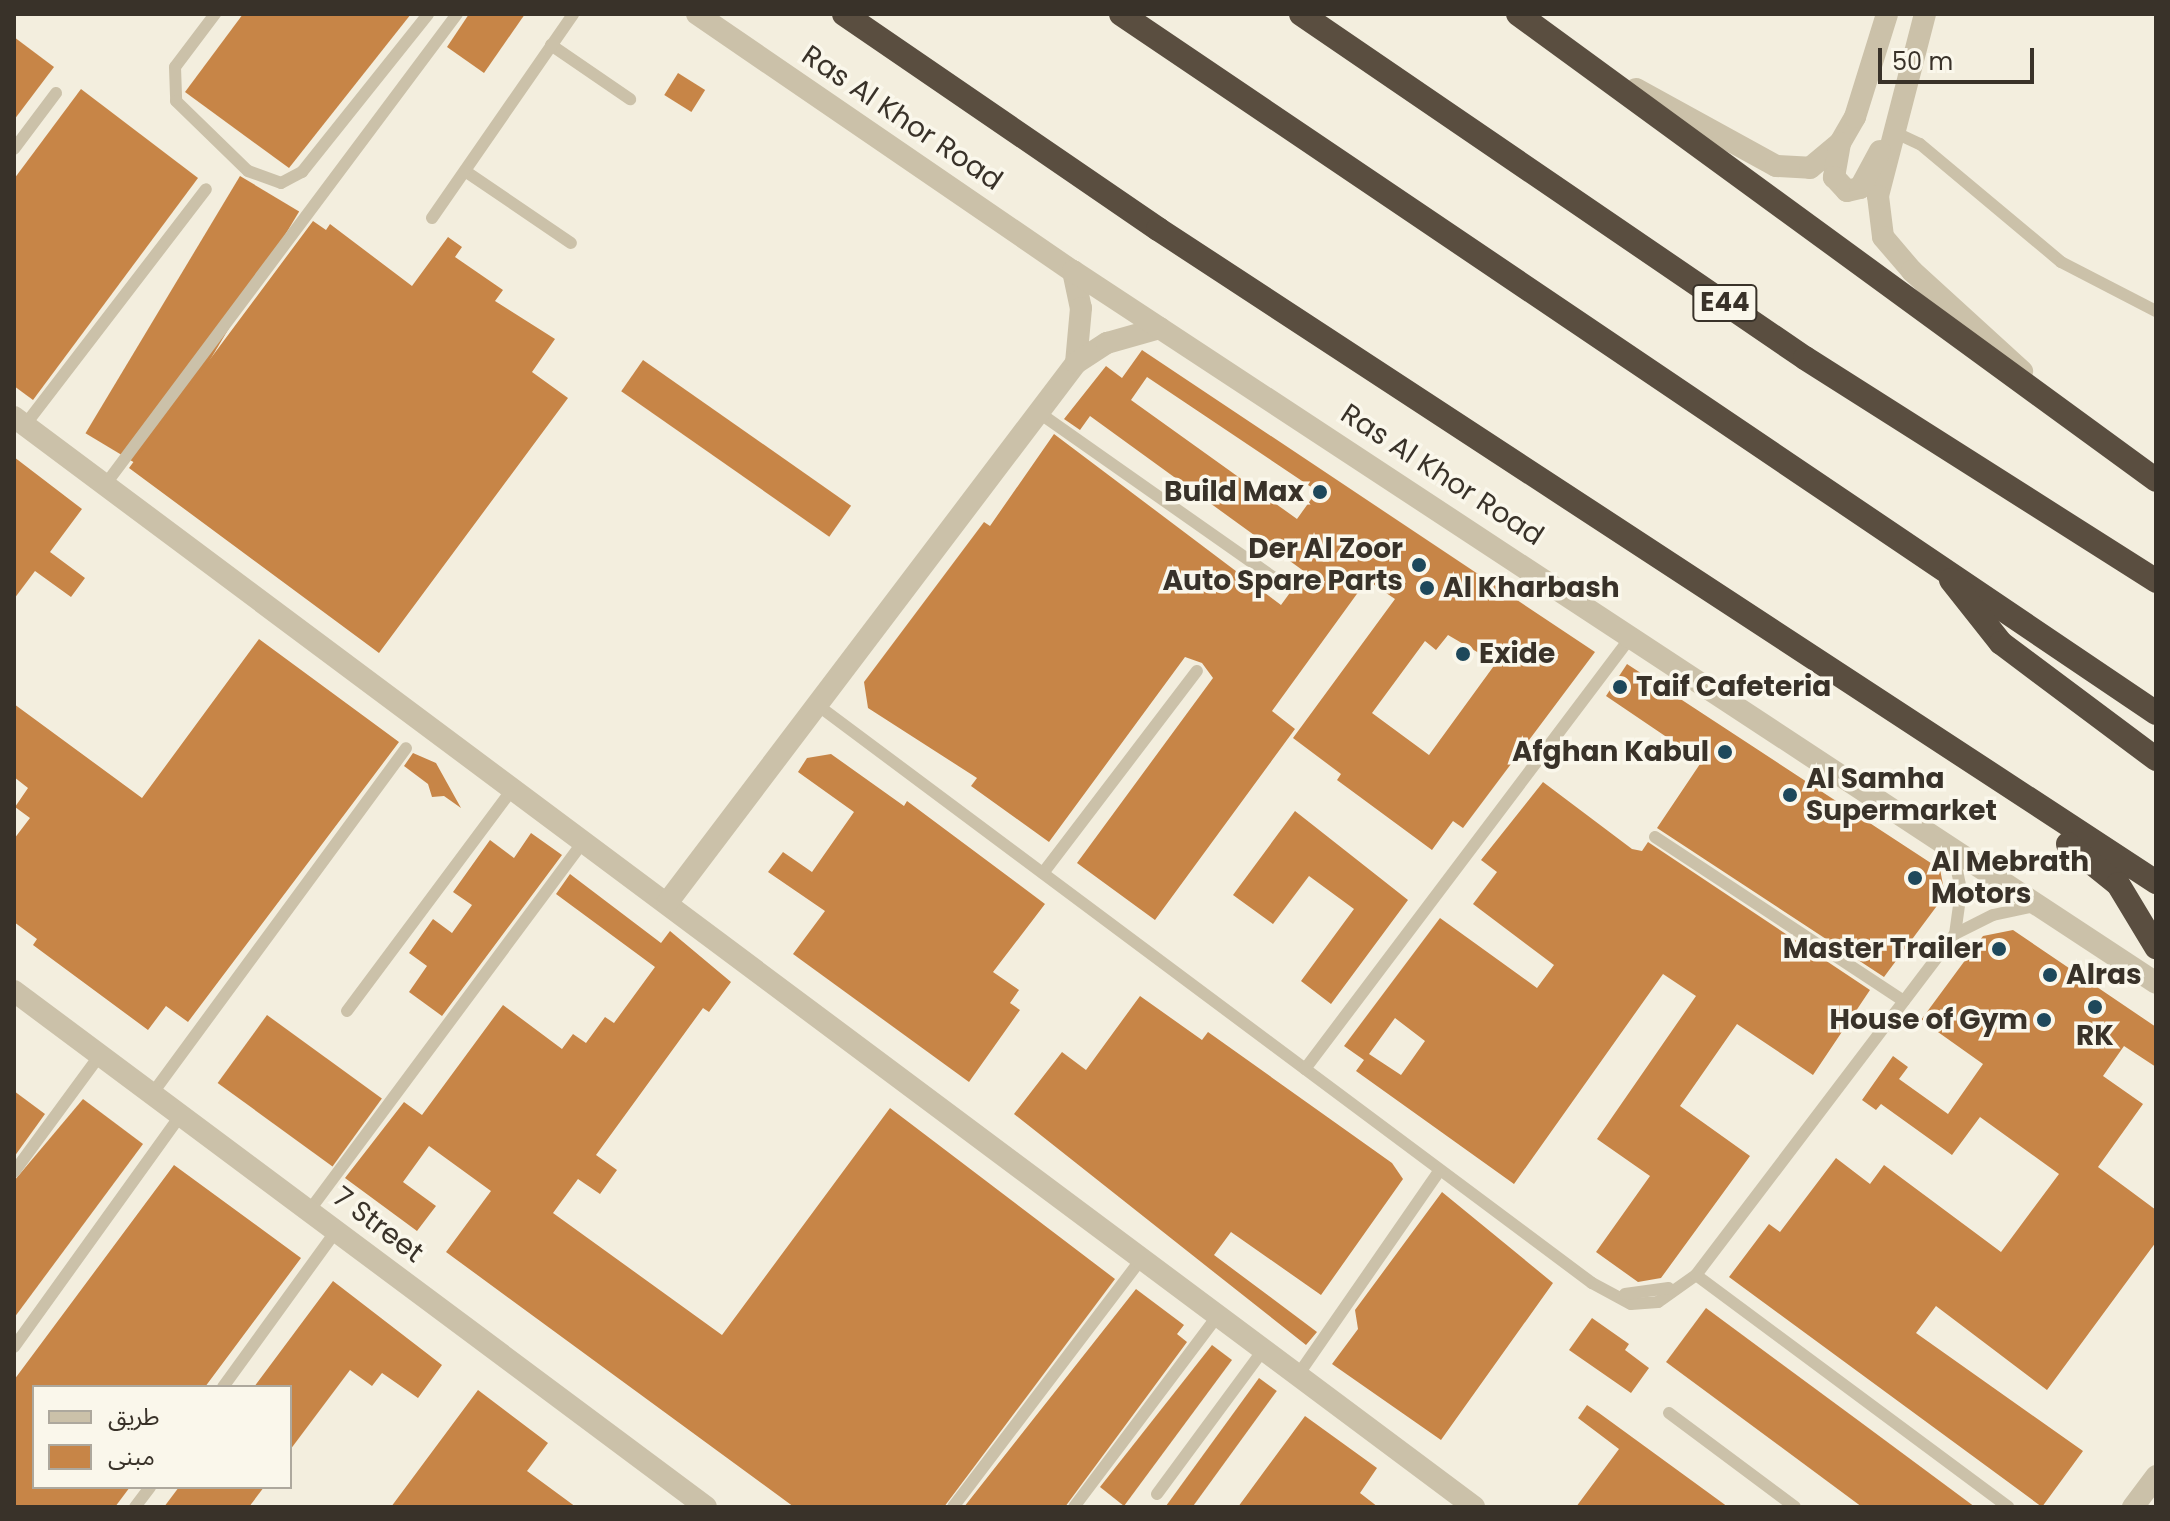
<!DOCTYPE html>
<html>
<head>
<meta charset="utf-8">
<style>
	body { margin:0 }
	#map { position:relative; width:2170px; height:1521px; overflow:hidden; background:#f3eede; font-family:Poppins,"Noto Sans Arabic",sans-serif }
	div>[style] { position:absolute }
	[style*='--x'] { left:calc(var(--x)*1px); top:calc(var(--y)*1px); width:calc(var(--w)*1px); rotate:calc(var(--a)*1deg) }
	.building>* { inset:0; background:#c78547; transform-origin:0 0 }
	.service>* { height:12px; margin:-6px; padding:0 6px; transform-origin:6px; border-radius:6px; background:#cbc1a9 }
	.minor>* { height:22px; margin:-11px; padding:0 11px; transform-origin:11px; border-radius:11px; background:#cbc1a9 }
	.tertiary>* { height:22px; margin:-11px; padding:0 11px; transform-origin:11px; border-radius:11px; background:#cbc1a9 }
	.motorway>* { height:24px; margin:-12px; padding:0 12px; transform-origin:12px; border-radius:12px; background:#5a4e40 }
	.dots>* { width:22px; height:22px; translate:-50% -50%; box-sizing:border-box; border:4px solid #faf7eb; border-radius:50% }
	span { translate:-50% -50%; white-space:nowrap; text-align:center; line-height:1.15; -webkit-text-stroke:7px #faf7eb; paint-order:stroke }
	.shield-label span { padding:2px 6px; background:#faf7eb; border:2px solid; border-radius:6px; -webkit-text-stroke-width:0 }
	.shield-label { font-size:26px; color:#393229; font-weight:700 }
	.street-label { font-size:28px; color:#393229 }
	.poi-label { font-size:28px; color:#393229; font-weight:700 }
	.right { translate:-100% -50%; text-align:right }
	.left { translate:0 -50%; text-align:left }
	.frame { position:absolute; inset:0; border:16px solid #393229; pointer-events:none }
	.legend { position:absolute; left:32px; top:1385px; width:260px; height:104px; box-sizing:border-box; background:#faf7eb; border:2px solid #ada89d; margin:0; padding:10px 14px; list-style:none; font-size:24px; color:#393229 }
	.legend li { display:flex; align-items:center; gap:16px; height:40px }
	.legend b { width:40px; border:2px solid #ada89d }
	.scale { position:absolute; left:1878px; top:48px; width:156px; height:36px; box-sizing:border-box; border:4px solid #393229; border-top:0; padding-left:10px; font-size:24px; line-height:28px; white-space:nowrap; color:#393229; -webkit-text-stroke:6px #faf7eb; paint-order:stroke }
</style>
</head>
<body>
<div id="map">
	<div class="building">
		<div style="clip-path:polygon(243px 14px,411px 14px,289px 168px,185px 92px)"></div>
		<div style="clip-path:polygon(469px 14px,525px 14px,484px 73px,447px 47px)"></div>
		<div style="clip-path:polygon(14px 37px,54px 67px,14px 120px)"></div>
		<div style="left:678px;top:73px;width:32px;height:26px;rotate:32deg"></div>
		<div style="clip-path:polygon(81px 89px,198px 178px,33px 400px,14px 386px,14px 179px)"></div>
		<div style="left:240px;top:176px;width:69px;height:300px;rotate:31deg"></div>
		<div style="clip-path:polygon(313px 221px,326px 230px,330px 224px,412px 286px,448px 237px,462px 247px,455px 257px,503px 290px,495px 301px,555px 339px,532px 372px,568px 398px,379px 653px,129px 468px)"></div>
		<div style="clip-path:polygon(evenodd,1142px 350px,1595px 652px,1463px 828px,1453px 821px,1432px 850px,1337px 780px,1341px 774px,1293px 738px,1395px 599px,1367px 580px,1272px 711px,1295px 729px,1155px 920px,1077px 863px,1213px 678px,1202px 663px,1185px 657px,1049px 842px,971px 786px,977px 778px,868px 708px,864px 682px,984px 522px,990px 526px,1054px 434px,1281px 605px,1305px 572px,1090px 416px,1080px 430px,1064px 419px,1106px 366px,1122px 378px,1142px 350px,1147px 377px,1317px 491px,1297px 519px,1131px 400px,1147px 377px,1142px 350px,1448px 635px,1496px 663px,1429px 755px,1372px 713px,1425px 641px,1436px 650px,1448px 635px)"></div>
		<div style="left:643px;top:360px;width:254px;height:38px;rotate:35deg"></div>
		<div style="clip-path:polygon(14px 457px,82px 509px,50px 552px,85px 578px,71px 597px,35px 571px,14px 599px)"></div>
		<div style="clip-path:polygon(259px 639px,399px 742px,188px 1022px,166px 1006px,148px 1030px,33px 945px,37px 939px,14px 922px,14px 839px,30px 818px,15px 807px,28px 788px,14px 777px,14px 704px,142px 798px)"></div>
		<div style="clip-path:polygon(1627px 664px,1940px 869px,1945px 895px,1884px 977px,1657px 828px,1702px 761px,1606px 696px)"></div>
		<div style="clip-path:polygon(413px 753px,436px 763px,461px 808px,444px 796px,432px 797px,428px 784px,404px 766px)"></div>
		<div style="clip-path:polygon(831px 754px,904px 806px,907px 801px,1045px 904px,993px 972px,1019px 990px,1010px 1003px,1020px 1010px,969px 1082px,793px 954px,825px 911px,768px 872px,783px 852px,812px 872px,854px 812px,798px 772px,807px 758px)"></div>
		<div style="clip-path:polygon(evenodd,1543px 782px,1632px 849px,1642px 851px,1648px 842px,1870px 990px,1813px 1075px,1737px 1024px,1680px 1106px,1750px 1156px,1661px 1278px,1638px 1282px,1596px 1252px,1650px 1176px,1597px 1139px,1696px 996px,1663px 974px,1514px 1184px,1356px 1071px,1364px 1060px,1344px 1046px,1440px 918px,1537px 988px,1554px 965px,1473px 904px,1497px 872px,1481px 860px,1543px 782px,1395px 1018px,1425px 1041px,1401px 1075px,1369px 1054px,1395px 1018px)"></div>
		<div style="clip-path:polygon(1295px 811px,1408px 900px,1331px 1004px,1301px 981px,1354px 909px,1309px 876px,1273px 924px,1233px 895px)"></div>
		<div style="clip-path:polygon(531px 833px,562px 855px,442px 1016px,409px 992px,427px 966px,409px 953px,433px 919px,452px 933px,472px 905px,453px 892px,490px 840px,514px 858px)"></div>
		<div style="clip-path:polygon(570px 874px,661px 943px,670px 931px,731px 982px,709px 1012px,703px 1008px,596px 1155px,617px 1170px,600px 1194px,578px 1179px,553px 1213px,722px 1335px,890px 1108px,1115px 1279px,944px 1507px,794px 1507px,446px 1252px,491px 1191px,429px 1146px,403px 1182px,436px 1206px,417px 1231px,345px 1178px,404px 1102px,422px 1115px,503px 1005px,562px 1049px,573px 1034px,586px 1043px,605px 1017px,614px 1023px,655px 967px,556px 894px)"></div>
		<div style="clip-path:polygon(2013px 930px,2156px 1027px,2156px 1067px,2124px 1046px,2103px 1076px,2143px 1104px,2098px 1167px,2156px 1210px,2156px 1242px,2047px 1390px,1936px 1306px,1916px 1333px,2083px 1451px,2042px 1507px,1729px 1277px,1769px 1224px,1780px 1232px,1836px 1158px,1870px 1184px,1884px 1165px,2001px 1252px,2059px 1174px,1980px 1117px,1952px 1155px,1881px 1104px,1876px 1110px,1862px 1100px,1893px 1056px,1908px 1067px,1899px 1079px,1948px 1114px,1983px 1064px,1921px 1020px,1983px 936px)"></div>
		<div style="clip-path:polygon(1140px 996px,1202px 1040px,1208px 1032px,1392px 1163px,1403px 1179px,1321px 1295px,1231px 1232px,1214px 1255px,1317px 1332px,1306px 1345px,1014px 1114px,1062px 1052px,1086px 1070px)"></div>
		<div style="left:267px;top:1015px;width:142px;height:84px;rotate:36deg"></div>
		<div style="clip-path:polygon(14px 1091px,45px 1114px,14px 1157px)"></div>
		<div style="clip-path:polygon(83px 1099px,143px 1144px,14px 1318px,14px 1181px)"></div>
		<div style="clip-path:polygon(174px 1165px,301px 1258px,205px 1387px,34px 1387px,34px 1487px,130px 1487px,115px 1507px,14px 1507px,14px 1380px)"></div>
		<div style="clip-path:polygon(1442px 1192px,1553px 1283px,1441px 1440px,1332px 1364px,1358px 1329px,1355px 1310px)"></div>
		<div style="clip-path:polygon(333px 1281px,442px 1365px,418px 1398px,382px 1373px,372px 1386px,350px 1370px,290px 1450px,290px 1387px,254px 1387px)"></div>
		<div style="clip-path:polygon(1136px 1289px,1184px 1325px,1177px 1334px,1187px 1342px,1065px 1507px,964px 1507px)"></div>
		<div style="clip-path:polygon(1706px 1308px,1859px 1421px,1975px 1507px,1862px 1507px,1666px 1362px)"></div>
		<div style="clip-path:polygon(1592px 1318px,1629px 1344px,1625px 1350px,1649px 1368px,1631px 1393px,1569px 1350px)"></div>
		<div style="clip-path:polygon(1212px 1345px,1232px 1360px,1124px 1506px,1100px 1487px)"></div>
		<div style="left:1259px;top:1378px;width:22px;height:161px;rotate:36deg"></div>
		<div style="clip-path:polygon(478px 1390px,548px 1443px,527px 1471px,576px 1507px,391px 1507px)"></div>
		<div style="clip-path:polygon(1587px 1405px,1599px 1413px,1728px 1507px,1576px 1507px,1619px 1449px,1578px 1418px)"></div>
		<div style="clip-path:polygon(1305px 1416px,1377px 1468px,1360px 1493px,1378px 1507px,1238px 1507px)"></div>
		<div style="clip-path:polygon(179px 1487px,264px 1487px,249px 1507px,164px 1507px)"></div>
	</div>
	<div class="service">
		<div style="--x:215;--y:14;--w:66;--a:127"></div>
		<div style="--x:175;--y:67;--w:34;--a:88"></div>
		<div style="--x:176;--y:101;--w:100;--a:44.2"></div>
		<div style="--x:248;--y:171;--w:35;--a:20"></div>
		<div style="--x:281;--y:183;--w:24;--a:-28"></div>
		<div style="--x:302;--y:172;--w:202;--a:-51.4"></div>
		<div style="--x:551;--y:45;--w:96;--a:34.4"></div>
		<div style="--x:1896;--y:133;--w:26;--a:25"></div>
		<div style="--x:1920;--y:144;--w:184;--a:39.9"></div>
		<div style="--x:2061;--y:262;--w:107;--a:27.3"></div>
		<div style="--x:14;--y:149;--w:70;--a:-53.1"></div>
		<div style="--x:465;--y:171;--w:128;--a:34.2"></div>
		<div style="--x:432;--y:218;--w:248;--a:-55.3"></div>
		<div style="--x:1038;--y:412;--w:299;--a:35.1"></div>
		<div style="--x:25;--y:425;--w:297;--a:-52.5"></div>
		<div style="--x:105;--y:485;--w:588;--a:-53.23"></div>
		<div style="--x:816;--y:704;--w:968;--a:36.73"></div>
		<div style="--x:1592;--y:1283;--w:44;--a:28.3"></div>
		<div style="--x:1631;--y:1304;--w:27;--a:-4"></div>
		<div style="--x:1658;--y:1302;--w:47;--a:-35.4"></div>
		<div style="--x:1696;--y:1275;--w:428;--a:-52.8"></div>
		<div style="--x:1955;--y:934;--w:42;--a:-26.6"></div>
		<div style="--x:1993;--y:915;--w:43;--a:-12.1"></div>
		<div style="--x:1655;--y:837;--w:298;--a:33.4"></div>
		<div style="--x:1953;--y:852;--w:40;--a:78"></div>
		<div style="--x:1961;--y:891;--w:43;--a:97.9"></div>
		<div style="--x:1043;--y:873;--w:254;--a:-52.7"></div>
		<div style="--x:347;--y:1011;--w:278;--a:-53.3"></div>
		<div style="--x:1305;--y:1069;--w:545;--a:-52.98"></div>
		<div style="--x:152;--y:1094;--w:429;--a:-53.7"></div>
		<div style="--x:14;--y:1172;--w:145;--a:-53.7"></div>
		<div style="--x:309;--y:1211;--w:461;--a:-53.4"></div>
		<div style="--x:1696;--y:1275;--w:389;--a:36.6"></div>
		<div style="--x:1625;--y:1294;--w:44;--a:-7.8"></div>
		<div style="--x:14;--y:1347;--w:286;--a:-54.3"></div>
		<div style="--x:1298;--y:1375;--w:249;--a:-55.3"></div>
		<div style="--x:223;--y:1387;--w:193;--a:-54.1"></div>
		<div style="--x:1669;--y:1413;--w:157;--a:36.7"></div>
		<div style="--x:1157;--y:1494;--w:180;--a:-53.6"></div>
		<div style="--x:135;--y:1507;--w:25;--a:-53"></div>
		<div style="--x:953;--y:1507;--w:313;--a:-52.8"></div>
		<div style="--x:1074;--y:1507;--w:240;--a:-53.1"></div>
	</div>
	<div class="minor">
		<div style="--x:1925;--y:14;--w:188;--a:104.5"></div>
		<div style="--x:1878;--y:196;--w:41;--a:83"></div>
		<div style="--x:1883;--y:237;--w:45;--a:49.5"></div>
		<div style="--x:1912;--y:271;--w:149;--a:42.3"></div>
		<div style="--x:1636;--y:89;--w:160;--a:28.8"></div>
		<div style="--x:1776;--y:166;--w:34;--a:3"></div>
		<div style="--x:1810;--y:168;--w:39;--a:-40"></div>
		<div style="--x:1840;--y:143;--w:30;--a:-60"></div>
		<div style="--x:1855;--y:117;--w:108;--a:-72.7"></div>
		<div style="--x:1840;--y:143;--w:35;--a:100"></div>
		<div style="--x:1834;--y:177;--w:19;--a:47"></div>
		<div style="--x:1847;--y:191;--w:13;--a:-13"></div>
		<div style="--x:1860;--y:188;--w:42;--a:-61.6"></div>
		<div style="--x:1073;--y:271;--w:38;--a:78"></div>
		<div style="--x:1081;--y:308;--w:55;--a:95.2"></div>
		<div style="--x:14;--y:417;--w:1822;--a:36.74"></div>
		<div style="--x:667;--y:903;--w:677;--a:-52.86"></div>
		<div style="--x:1076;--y:363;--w:37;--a:-33"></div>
		<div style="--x:1107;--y:343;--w:55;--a:-15.8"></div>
	</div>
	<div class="tertiary">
		<div style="--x:697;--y:14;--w:455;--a:34.4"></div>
		<div style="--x:1073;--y:271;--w:1296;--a:33.32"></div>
		<div style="--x:14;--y:991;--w:863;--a:36.71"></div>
		<div style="--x:2133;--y:1507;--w:39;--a:-53"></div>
	</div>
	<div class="motorway">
		<div style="--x:844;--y:14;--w:381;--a:34.4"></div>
		<div style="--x:1158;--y:229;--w:1193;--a:33.2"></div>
		<div style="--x:1121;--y:14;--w:1249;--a:34.03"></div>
		<div style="--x:1301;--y:14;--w:610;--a:34.32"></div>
		<div style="--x:1805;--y:358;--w:416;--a:32.4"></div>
		<div style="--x:1518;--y:14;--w:790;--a:36.14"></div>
		<div style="--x:1951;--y:580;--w:80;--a:51.6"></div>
		<div style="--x:2001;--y:643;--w:194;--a:36.8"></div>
		<div style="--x:2068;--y:844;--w:64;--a:38.7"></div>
		<div style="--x:2118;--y:884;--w:74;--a:58.9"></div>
	</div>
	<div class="dots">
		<div style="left:1320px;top:492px;background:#1e485b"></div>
		<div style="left:1419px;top:565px;background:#1e485b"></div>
		<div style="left:1427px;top:588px;background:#1e485b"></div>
		<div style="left:1463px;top:654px;background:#1e485b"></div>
		<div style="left:1620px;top:687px;background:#1e485b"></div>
		<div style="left:1725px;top:752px;background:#1e485b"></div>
		<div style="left:1790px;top:795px;background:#1e485b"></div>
		<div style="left:1915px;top:878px;background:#1e485b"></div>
		<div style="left:1999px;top:949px;background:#1e485b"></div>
		<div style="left:2050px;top:975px;background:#1e485b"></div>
		<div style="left:2095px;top:1007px;background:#1e485b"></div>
		<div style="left:2044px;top:1020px;background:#1e485b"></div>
	</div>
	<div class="shield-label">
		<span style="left:1725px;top:303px">E44</span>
	</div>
	<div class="street-label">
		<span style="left:902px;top:118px;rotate:34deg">Ras Al Khor Road</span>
		<span style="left:1442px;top:475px;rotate:33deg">Ras Al Khor Road</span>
		<span style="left:378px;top:1225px;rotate:37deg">7 Street</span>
	</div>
	<div class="poi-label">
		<span class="right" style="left:1304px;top:492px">Build Max</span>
		<span class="right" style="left:1403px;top:565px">Der Al Zoor<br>Auto Spare Parts</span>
		<span class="left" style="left:1443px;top:588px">Al Kharbash</span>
		<span class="left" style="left:1479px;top:654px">Exide</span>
		<span class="left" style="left:1636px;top:687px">Taif Cafeteria</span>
		<span class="right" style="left:1709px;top:752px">Afghan Kabul</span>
		<span class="left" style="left:1806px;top:795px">Al Samha<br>Supermarket</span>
		<span class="left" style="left:1931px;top:878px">Al Mebrath<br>Motors</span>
		<span class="right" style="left:1983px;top:949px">Master Trailer</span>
		<span class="left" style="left:2066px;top:975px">Alras</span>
		<span class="right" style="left:2028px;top:1020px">House of Gym</span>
		<span style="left:2095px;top:1036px">RK</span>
	</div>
	<div class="frame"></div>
	<ul class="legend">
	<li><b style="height:10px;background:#cbc1a9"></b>طريق</li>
	<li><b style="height:22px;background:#c78547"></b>مبنى</li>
	</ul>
	<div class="scale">50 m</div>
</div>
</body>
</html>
